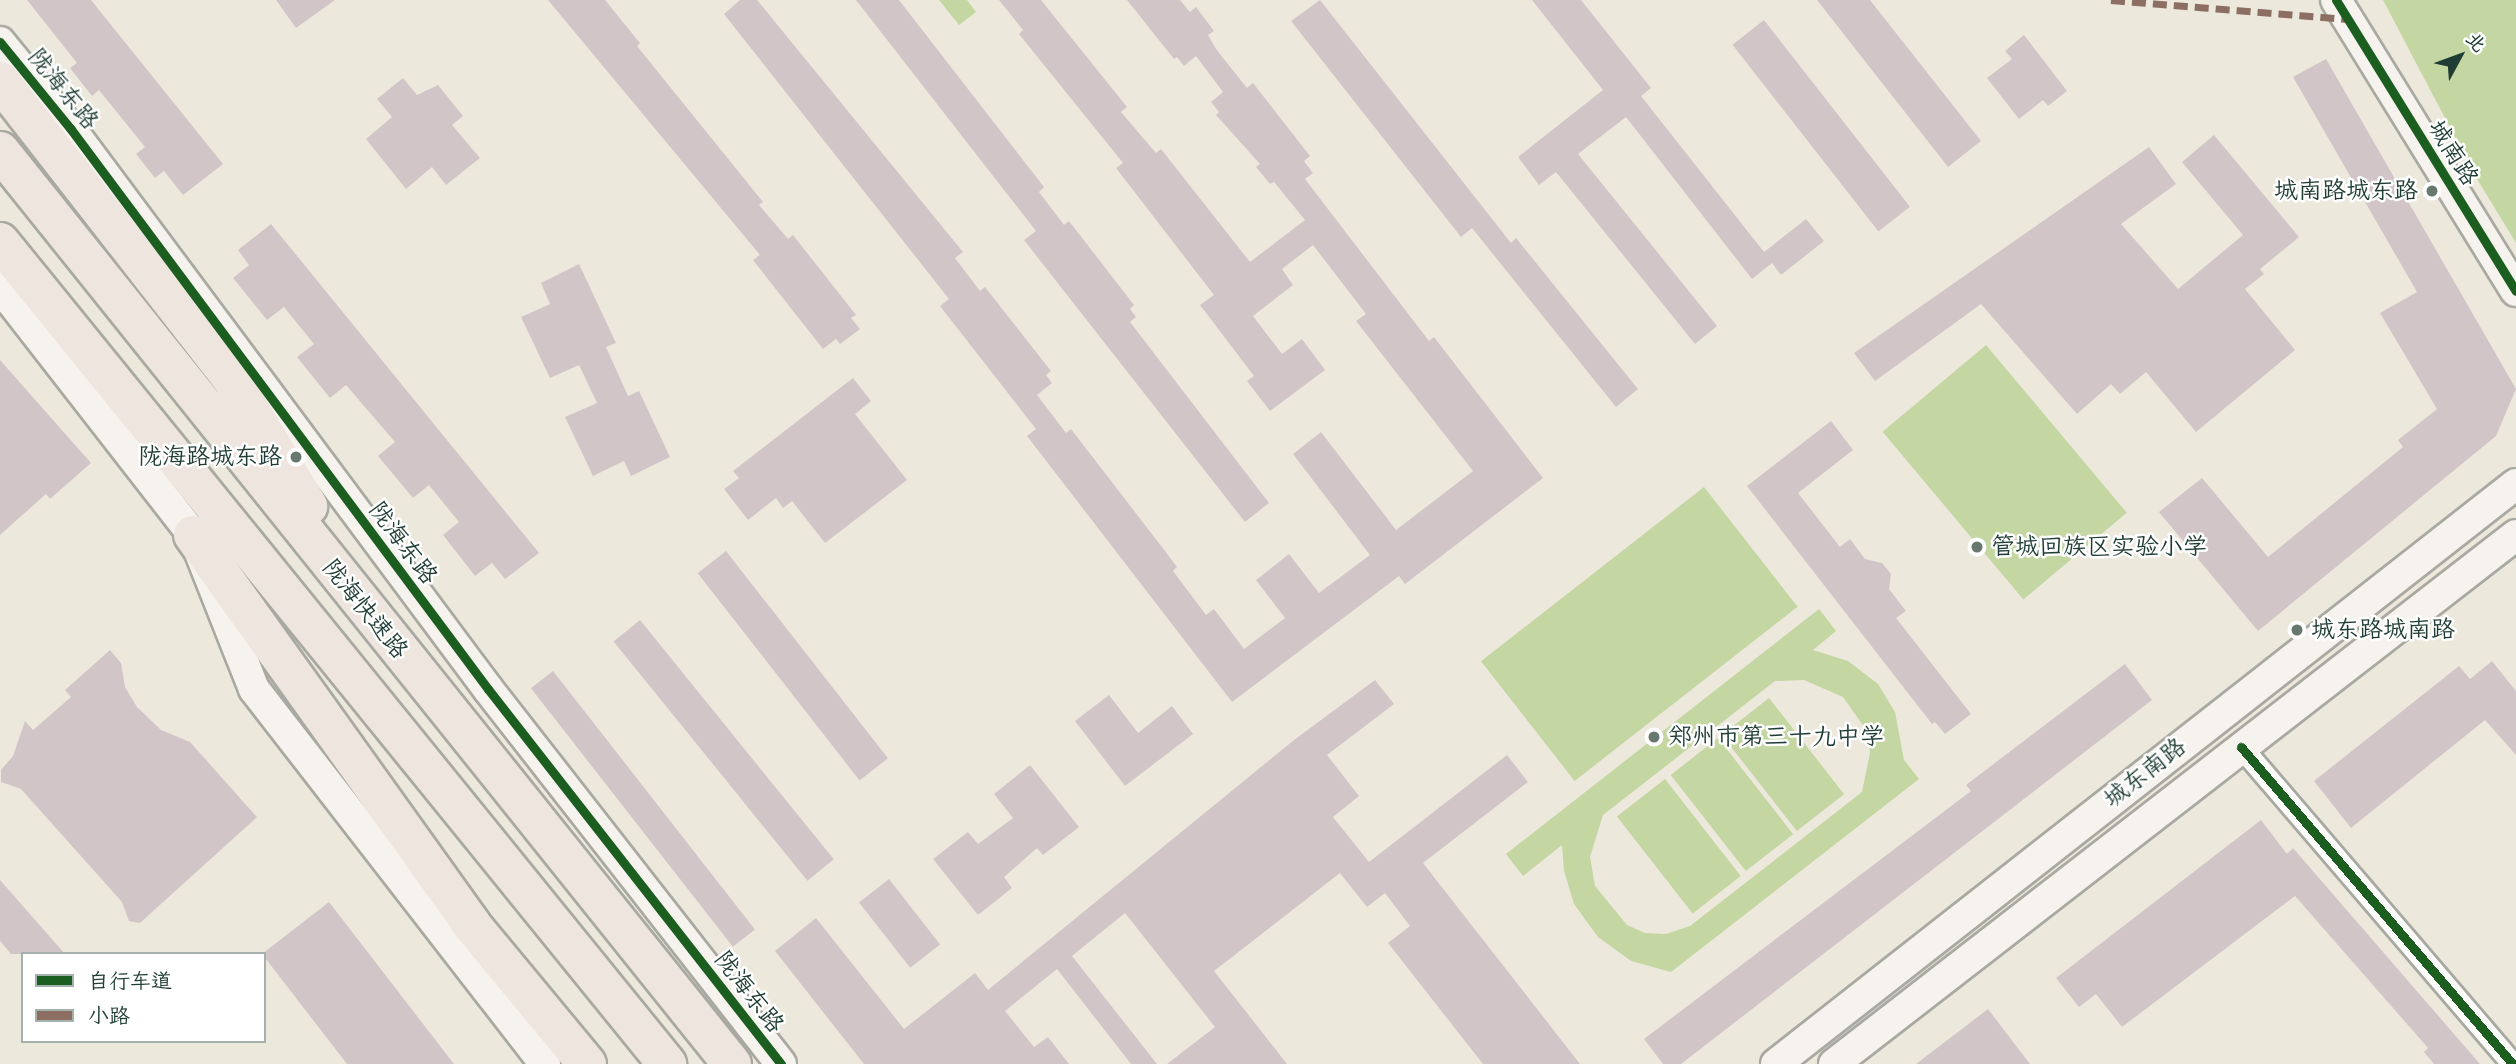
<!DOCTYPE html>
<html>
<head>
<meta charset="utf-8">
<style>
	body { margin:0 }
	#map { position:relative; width:2516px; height:1064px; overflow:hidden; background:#ede8dc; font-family:"Shantell Sans","LXGW WenKai TC",sans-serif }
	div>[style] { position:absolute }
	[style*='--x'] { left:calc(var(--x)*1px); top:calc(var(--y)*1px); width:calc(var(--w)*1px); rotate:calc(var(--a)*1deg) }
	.green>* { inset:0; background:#c4d6a1; transform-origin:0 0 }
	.building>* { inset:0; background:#d2c5c8; transform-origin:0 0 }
	.roads { filter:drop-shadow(2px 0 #a8a9a1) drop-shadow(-2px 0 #a8a9a1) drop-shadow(0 2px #a8a9a1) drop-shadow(0 -2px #a8a9a1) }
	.street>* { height:21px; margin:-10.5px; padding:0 10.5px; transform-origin:10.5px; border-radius:10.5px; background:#fcfcfa }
	.secondary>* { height:30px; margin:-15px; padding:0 15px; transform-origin:15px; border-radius:15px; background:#f6f3ef }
	.highway>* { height:38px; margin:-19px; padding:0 19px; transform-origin:19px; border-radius:19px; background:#eee6de }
	.quiet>* { height:7px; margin-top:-3.5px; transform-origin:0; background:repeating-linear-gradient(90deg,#8d6e63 0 14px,transparent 0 21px) }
	.cycleway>* { height:9px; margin:-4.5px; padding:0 4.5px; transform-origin:4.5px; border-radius:4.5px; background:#1b5e20 }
	.dots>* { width:19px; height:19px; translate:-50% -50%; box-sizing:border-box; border:4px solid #fff; border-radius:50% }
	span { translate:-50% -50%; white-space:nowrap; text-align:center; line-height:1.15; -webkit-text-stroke:5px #fff; paint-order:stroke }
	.street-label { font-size:24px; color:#1f3d34 }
	.poi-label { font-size:24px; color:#1f3d34 }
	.right { translate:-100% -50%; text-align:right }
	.left { translate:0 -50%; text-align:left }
	.legend { position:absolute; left:21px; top:952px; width:245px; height:91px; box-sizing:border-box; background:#fff; border:2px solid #a5b1ae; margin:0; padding:9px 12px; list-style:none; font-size:21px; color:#1f3d34 }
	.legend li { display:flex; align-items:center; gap:14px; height:35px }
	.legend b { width:35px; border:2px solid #a5b1ae }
	.north { position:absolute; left:2425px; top:21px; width:70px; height:70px; -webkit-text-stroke:5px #fff; paint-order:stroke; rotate:49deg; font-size:19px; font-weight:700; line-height:28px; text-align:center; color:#1f3d34 }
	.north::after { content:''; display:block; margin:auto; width:24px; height:32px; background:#1f3d34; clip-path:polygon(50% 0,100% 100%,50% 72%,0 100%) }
</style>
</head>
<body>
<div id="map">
	<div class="green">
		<div style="clip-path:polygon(939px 0,967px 0,976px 12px,959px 25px)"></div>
		<div style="clip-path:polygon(2383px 0,2516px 0,2516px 243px,2477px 179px)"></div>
		<div style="left:1986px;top:345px;width:219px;height:135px;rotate:50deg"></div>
		<div style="left:1704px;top:487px;width:152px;height:283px;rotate:52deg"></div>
		<div style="clip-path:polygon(evenodd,1819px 609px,1836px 631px,1813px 650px,1848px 661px,1878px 684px,1895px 712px,1904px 760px,1919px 779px,1671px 972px,1631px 961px,1598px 937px,1574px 904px,1564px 871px,1562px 845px,1523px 876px,1506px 854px,1819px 609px,1804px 680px,1843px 697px,1867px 731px,1870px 753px,1862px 792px,1690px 926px,1666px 934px,1645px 933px,1627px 925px,1595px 886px,1590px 857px,1603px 815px,1775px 681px,1804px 680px)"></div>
		<div style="left:1769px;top:698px;width:122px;height:60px;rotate:52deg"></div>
		<div style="left:1718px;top:738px;width:122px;height:60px;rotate:52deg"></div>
		<div style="left:1665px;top:779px;width:123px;height:61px;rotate:52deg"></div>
	</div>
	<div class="building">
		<div style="clip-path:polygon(27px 0,91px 0,223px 164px,183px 195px,164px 171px,155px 178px,136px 154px,145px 147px,99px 90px,92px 96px,70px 68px,77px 63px)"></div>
		<div style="clip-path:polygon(276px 0,335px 0,296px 28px)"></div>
		<div style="clip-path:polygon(548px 0,605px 0,640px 43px,637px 46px,763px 202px,759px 205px,788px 239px,793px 235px,856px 315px,851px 318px,860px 329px,840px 344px,836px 339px,823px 349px,753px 260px,760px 255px)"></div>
		<div style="clip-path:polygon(740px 0,757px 0,963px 252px,955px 258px,980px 291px,985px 287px,1051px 371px,1046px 375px,1052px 383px,1037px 395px,1066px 433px,1071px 429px,1165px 551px,1177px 567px,1173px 571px,1206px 615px,1214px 609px,1244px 649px,1285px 618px,1256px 580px,1289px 554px,1319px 593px,1370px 555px,1293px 454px,1321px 432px,1396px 530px,1473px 471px,1356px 321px,1366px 314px,1313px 245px,1282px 269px,1293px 285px,1253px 316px,1282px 354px,1302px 339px,1325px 370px,1270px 411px,1247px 381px,1254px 376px,1200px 305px,1214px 295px,1116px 168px,1123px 163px,1019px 34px,1023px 30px,999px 0,1041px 0,1127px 107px,1121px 112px,1156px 153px,1161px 149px,1250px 262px,1305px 220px,1274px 182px,1270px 184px,1256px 167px,1260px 164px,1216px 115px,1219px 112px,1211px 102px,1223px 92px,1196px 56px,1184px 66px,1177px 57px,1174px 59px,1127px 0,1180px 0,1190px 12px,1196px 7px,1214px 31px,1208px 35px,1216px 49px,1247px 88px,1253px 83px,1310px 156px,1304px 161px,1313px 173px,1305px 179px,1429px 341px,1434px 337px,1543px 478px,1405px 584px,1399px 576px,1232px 702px,1027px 436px,1036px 429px,940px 306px,949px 299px,724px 14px)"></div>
		<div style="clip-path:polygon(856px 0,899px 0,1044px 187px,1039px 192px,1064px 225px,1069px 221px,1134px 305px,1130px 309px,1136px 317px,1130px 322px,1269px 503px,1245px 522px,1024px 240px,1036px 231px)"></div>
		<div style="clip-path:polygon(1320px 0,1511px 243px,1516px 238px,1638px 389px,1616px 407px,1472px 228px,1461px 237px,1291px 21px)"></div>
		<div style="clip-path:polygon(1532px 0,1581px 0,1651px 88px,1641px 96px,1764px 252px,1806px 219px,1824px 241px,1781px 275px,1772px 263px,1752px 279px,1626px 117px,1578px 154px,1717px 326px,1695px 344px,1556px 172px,1539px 185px,1518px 157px,1603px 90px)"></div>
		<div style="clip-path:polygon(1817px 0,1870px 0,1981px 141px,1948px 167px)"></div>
		<div style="left:1764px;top:20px;width:237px;height:40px;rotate:52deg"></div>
		<div style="clip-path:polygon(2024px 35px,2067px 91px,2048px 106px,2043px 100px,2019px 119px,1987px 78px,2012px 59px,2005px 51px)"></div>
		<div style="clip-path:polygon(2326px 59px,2516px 389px,2496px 436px,2258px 631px,2159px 512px,2202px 478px,2268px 557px,2403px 447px,2398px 440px,2437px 409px,2380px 313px,2417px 292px,2293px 77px)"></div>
		<div style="clip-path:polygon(403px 78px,417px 95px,438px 85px,463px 116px,452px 125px,480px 158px,446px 185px,432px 167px,406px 189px,366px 139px,392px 117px,377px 99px)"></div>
		<div style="clip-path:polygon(2214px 135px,2299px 237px,2260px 269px,2264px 274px,2245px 289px,2295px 350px,2196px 432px,2146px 372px,2120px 394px,2111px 384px,2077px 414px,1981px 304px,1875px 381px,1854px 353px,2149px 147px,2176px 184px,2121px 224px,2178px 289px,2243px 235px,2182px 162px)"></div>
		<div style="clip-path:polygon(271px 224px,539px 553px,505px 579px,492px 563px,475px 576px,443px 535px,459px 522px,429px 485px,413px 498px,378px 456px,395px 442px,346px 385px,330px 398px,297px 357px,314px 344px,284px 307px,267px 320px,233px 278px,249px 265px,238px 250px)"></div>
		<div style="clip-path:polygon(579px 264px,616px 343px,606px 347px,628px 396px,639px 391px,670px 457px,631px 476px,624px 461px,593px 476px,565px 417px,597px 403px,579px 365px,550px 378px,521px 317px,550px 304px,541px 283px)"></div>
		<div style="clip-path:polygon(0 360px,91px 463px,50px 499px,46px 494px,0 535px)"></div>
		<div style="clip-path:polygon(853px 378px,871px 401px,855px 414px,907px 480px,825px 543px,792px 501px,783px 508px,776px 498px,748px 520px,724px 489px,739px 478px,733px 471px)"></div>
		<div style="clip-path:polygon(1831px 421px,1853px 450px,1798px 493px,1840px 547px,1850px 539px,1865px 559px,1882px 563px,1891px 574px,1889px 589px,1906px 611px,1896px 618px,1971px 714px,1945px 734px,1935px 722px,1932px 724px,1747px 486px)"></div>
		<div style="left:726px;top:551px;width:263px;height:36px;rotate:52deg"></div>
		<div style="left:640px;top:620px;width:308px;height:34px;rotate:51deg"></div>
		<div style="clip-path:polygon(110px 650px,121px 663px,125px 687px,137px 707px,161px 730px,190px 742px,257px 817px,140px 923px,129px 921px,122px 902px,21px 789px,1px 782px,1px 770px,13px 756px,25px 721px,33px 730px,71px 697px,65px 690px)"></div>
		<div style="clip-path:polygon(2492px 661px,2516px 691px,2516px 755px,2485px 720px,2351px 828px,2314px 781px,2459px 666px,2470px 679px)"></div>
		<div style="clip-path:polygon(2125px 664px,2152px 700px,1681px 1064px,1663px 1064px,1644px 1039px,1971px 791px,1966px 785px)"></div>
		<div style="left:553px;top:671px;width:328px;height:28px;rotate:52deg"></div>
		<div style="clip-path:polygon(1375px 680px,1394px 704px,1327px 755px,1359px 796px,1333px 817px,1369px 862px,1507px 755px,1528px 782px,1423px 863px,1580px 1064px,1483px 1064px,1388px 943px,1410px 926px,1385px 893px,1367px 907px,1340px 873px,1214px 971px,1287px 1064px,1167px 1064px,1215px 1027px,1125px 913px,1072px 956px,1157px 1064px,1131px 1064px,1057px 969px,1005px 1011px,1034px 1047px,1048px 1037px,1069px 1064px,864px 1064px,775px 951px,816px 918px,904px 1029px,975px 973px,988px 990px,1294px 740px)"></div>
		<div style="clip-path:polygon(1109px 695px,1138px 733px,1172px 706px,1193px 734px,1125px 786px,1075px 721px)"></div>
		<div style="clip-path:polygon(1030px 765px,1079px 827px,1043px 855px,1037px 848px,1004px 877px,1012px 888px,978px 915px,933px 859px,968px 832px,978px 844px,1013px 818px,994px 794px)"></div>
		<div style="clip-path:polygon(2261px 820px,2287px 854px,2293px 848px,2480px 1064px,2434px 1064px,2424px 1052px,2428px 1048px,2295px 896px,2122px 1027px,2096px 994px,2079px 1007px,2056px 978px)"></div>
		<div style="left:889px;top:879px;width:83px;height:38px;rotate:52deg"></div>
		<div style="clip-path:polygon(0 880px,65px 954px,11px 954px,0 941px)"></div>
		<div style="clip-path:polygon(329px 902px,454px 1064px,347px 1064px,262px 954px)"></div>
		<div style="clip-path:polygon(1988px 1009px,2030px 1064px,1916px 1064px)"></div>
	</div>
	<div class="roads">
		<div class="street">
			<div style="--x:2241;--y:747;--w:418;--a:49.4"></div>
		</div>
		<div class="secondary">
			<div style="--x:2336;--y:0;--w:342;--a:58.3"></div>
			<div style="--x:0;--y:42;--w:111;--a:50.9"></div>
			<div style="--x:70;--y:128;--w:700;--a:53.31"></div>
			<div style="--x:488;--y:689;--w:476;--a:52"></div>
			<div style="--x:0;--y:287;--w:314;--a:52.1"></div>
			<div style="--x:193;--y:535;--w:166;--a:68.4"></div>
			<div style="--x:254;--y:689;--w:475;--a:52.2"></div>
			<div style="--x:1776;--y:1064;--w:940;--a:-38.09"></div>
			<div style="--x:1834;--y:1064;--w:863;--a:-37.8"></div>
		</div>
		<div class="highway">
			<div style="--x:0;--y:81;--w:374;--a:52.1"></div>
			<div style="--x:230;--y:376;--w:152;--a:59"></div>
			<div style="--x:0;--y:151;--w:1170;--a:51.28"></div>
			<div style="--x:0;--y:242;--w:1059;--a:50.94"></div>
			<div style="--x:193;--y:535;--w:478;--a:54.4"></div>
			<div style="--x:471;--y:924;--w:182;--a:50.4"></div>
		</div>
	</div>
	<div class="quiet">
		<div style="--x:2111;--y:0;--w:237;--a:4.6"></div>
	</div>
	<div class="cycleway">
		<div style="--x:2336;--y:0;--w:342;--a:58.3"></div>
		<div style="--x:0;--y:42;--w:111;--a:50.9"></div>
		<div style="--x:70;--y:128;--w:700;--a:53.31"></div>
		<div style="--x:488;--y:689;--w:476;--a:52"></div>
		<div style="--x:2241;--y:747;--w:418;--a:49.4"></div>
	</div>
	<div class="dots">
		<div style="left:2432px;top:191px;background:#67796f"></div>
		<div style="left:296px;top:457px;background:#67796f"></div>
		<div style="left:1977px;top:547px;background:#67796f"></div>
		<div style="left:2297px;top:630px;background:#67796f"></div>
		<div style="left:1654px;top:737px;background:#67796f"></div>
	</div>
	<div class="street-label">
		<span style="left:63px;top:89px;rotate:51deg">陇海东路</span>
		<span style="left:2453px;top:153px;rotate:58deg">城南路</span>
		<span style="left:403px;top:543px;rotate:53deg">陇海东路</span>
		<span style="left:365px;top:609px;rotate:51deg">陇海快速路</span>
		<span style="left:2145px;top:773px;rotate:-38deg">城东南路</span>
		<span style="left:749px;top:992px;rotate:52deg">陇海东路</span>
	</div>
	<div class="poi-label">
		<span class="right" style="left:2418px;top:191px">城南路城东路</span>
		<span class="right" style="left:282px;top:457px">陇海路城东路</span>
		<span class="left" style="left:1991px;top:547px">管城回族区实验小学</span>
		<span class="left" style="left:2311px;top:630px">城东路城南路</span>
		<span class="left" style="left:1668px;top:737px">郑州市第三十九中学</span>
	</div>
	<ul class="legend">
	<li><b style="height:9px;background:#1b5e20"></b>自行车道</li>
	<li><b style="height:9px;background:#8d6e63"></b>小路</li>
	</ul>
	<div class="north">北</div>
</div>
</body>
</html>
